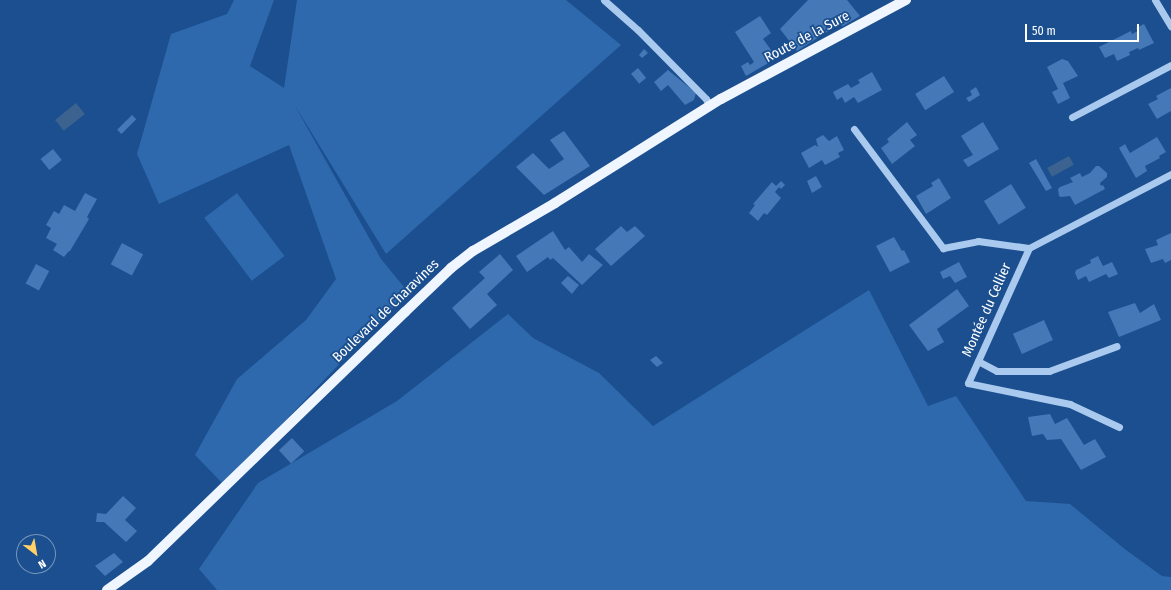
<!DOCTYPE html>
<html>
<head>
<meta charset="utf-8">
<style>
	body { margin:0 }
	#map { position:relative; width:1171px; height:590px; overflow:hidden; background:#1b4f8f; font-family:"Fira Sans Condensed",sans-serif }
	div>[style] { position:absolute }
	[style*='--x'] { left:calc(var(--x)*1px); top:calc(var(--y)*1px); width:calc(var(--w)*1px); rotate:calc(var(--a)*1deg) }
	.green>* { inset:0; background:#2e69ad; transform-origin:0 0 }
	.water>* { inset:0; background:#3c6290; transform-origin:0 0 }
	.building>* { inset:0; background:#4478b7; transform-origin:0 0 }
	.minor>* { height:7px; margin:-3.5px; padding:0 3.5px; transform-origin:3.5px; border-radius:3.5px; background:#a9c9ee }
	.major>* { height:10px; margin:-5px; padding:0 5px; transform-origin:5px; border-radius:5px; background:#f0f6ff }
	span { translate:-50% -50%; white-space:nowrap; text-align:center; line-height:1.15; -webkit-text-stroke:3.5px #1b4f8f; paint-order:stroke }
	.street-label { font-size:14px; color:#fff }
	.north { position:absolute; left:16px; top:534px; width:40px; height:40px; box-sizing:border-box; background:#1b4f8f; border:1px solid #7695bc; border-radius:50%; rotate:149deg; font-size:11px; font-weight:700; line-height:16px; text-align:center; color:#fff }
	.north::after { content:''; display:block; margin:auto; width:14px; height:18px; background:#ffd166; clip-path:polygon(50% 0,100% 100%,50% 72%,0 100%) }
	.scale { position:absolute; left:1025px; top:24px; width:114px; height:18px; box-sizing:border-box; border:2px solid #fff; border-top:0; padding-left:5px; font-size:12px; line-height:14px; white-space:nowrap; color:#fff; -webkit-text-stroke:3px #1b4f8f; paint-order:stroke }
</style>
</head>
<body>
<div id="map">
	<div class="green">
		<div style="clip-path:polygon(234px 0,274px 0,250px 66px,284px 88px,297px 0,566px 0,621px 45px,386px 254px,294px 104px,381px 259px,408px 292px,224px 485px,195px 455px,237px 379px,306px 320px,336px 279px,289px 145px,159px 204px,137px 154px,171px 34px,227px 14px)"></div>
		<div style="left:237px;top:193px;width:79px;height:41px;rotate:53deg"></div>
		<div style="clip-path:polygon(869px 290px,928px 406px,956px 396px,1026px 501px,1070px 504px,1126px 550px,1162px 576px,1171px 577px,1171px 590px,217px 590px,199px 569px,258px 483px,397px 401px,508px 314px,533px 338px,599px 373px,653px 426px)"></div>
	</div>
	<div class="water">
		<div style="left:76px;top:103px;width:14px;height:27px;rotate:51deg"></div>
		<div style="left:1069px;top:156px;width:10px;height:25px;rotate:61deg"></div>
	</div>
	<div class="building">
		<div style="clip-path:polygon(808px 0,847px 0,860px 16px,843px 26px,838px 25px,797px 51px,780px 29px)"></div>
		<div style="clip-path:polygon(760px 16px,771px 33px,763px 39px,777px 58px,746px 76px,741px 66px,748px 62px,750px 65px,754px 62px,735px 32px)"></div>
		<div style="clip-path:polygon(1144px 24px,1154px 43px,1139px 50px,1138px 48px,1129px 52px,1130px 55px,1117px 61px,1114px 54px,1105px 58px,1099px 47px,1131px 31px,1132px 34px,1138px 31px,1136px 28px)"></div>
		<div style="clip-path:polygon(644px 49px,648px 53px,642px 58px,639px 55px)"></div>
		<div style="clip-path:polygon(1062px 59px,1068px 61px,1078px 76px,1063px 83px,1070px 98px,1058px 104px,1052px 92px,1058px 89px,1047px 67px)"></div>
		<div style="left:638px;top:68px;width:13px;height:9px;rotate:51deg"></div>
		<div style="clip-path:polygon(668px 70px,696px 93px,694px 100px,685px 105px,668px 85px,661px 91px,654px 82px)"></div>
		<div style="clip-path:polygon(872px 72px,882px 90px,858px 103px,854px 97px,845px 103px,842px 97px,837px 100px,833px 92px,848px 84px,851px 88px,860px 83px,858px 80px)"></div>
		<div style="left:944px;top:76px;width:19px;height:34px;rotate:58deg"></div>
		<div style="clip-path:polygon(976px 87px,980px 95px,969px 102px,966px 98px,972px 95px,970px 91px)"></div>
		<div style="clip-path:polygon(1171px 88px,1171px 111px,1157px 119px,1148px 104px,1158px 99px,1156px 96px)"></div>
		<div style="left:132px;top:115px;width:6px;height:21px;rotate:45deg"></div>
		<div style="clip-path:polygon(907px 122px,917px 135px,910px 140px,915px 146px,892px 164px,881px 148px,889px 142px,887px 139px)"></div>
		<div style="clip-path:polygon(983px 122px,999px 149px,968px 167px,963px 160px,973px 155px,961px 136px)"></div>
		<div style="clip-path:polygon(564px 131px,590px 166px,544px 195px,516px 167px,533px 153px,549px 169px,564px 159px,550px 140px)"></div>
		<div style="clip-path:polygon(823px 135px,829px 141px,837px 136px,844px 150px,838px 153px,840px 157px,825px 165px,822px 160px,809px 168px,801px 153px,815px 145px,818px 147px,816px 139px)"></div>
		<div style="clip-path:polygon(1157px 137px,1166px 152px,1159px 156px,1160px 158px,1145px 166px,1147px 171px,1136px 178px,1119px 148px,1125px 144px,1130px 153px)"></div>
		<div style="left:53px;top:149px;width:14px;height:16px;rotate:51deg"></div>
		<div style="clip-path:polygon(1036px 159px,1052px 188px,1046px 191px,1029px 163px)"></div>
		<div style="clip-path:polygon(1096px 166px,1099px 166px,1107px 173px,1107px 177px,1100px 183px,1101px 186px,1103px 185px,1105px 189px,1075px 205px,1070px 196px,1061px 197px,1059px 196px,1058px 189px,1060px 187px,1073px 182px,1070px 178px,1080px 173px,1082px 177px,1090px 173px)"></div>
		<div style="clip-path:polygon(816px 176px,822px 187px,812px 193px,807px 181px)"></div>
		<div style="clip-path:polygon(939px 178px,951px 198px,926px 214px,916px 196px,933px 186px,931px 183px)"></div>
		<div style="clip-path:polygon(781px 181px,785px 185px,781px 189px,779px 187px,775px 192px,781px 198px,767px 215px,764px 213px,758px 221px,749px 213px,755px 205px,753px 204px,772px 182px,776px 186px)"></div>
		<div style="left:1011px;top:184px;width:28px;height:32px;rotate:58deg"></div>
		<div style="clip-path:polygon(85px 193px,97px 199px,87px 217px,89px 219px,70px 251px,69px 251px,64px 257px,53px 250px,57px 244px,46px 238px,51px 228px,46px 225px,54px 211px,59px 214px,64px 205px,75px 211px)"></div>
		<div style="clip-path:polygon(621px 226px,627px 232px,635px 226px,645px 236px,611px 266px,595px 249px)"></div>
		<div style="clip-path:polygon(553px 231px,565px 250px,569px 247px,582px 262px,589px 254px,603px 265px,582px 285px,553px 258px,550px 260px,548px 257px,527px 272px,516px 256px)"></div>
		<div style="clip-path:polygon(1171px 233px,1171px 260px,1165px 263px,1163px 259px,1151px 263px,1145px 249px,1158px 245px,1156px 240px)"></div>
		<div style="clip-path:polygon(894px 237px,902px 251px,904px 250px,910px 262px,890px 272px,876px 246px)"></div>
		<div style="left:122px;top:243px;width:24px;height:24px;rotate:28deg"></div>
		<div style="clip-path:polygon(500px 254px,513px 270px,487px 294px,497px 305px,470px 329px,452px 308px,485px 278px,479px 272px)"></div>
		<div style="clip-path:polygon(1098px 256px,1103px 266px,1112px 262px,1118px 274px,1109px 278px,1106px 274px,1089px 282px,1086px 276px,1078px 280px,1075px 273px,1076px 270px,1091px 263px,1090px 260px)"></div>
		<div style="clip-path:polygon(959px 262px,967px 277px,955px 283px,950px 276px,943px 279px,940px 272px)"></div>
		<div style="left:36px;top:264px;width:15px;height:22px;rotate:28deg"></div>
		<div style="clip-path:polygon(568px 276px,579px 285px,572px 294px,561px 283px)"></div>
		<div style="clip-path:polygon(957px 289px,969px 306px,937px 329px,944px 342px,928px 351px,909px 325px)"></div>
		<div style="clip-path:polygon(1135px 303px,1140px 313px,1154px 304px,1161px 320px,1119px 337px,1108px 312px)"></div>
		<div style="left:1044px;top:320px;width:22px;height:34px;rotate:66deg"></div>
		<div style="clip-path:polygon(656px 356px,663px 363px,657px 367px,650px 360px)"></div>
		<div style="clip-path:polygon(1050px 414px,1055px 424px,1067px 418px,1084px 445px,1095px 439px,1106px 457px,1081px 470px,1061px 439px,1047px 440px,1043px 434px,1032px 436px,1028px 417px)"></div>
		<div style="left:292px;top:438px;width:18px;height:18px;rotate:47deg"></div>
		<div style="clip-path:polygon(123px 496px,136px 508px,125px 520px,137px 531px,126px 542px,104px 522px,96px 522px,97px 513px,106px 514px)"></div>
		<div style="clip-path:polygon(114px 553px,123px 562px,105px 576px,95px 566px)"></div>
	</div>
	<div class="minor">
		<div style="--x:604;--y:0;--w:45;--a:41.4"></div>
		<div style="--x:638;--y:30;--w:97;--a:45.4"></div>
		<div style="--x:706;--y:99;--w:8;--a:60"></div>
		<div style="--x:1155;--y:0;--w:31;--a:59"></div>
		<div style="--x:1072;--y:117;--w:112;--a:-27.7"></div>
		<div style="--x:854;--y:129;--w:149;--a:53.2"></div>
		<div style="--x:943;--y:248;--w:36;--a:-11"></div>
		<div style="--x:978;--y:241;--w:51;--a:7.8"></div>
		<div style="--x:978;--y:361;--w:21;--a:28"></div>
		<div style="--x:997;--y:371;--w:52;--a:0"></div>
		<div style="--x:1049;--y:371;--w:72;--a:-20.2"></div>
		<div style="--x:1119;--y:427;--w:54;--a:-154.9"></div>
		<div style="--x:1070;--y:404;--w:104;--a:-168.4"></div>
		<div style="--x:968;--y:383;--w:148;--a:-65.7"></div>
		<div style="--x:1029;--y:248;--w:160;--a:-27.5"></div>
	</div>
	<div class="major">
		<div style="--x:107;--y:590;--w:50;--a:-35.3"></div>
		<div style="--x:148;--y:561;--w:358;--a:-44.1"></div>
		<div style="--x:405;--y:312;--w:64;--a:-43.7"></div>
		<div style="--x:451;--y:268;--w:28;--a:-38"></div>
		<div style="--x:473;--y:251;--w:95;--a:-30.3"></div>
		<div style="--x:555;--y:203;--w:196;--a:-32.1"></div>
		<div style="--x:721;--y:99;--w:210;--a:-28.2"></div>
	</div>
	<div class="street-label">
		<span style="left:807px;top:37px;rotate:-28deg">Route de la Sure</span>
		<span style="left:987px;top:310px;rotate:-66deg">Montée du Cellier</span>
		<span style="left:386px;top:311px;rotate:-44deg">Boulevard de Charavines</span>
	</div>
	<div class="north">N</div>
	<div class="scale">50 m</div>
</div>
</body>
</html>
